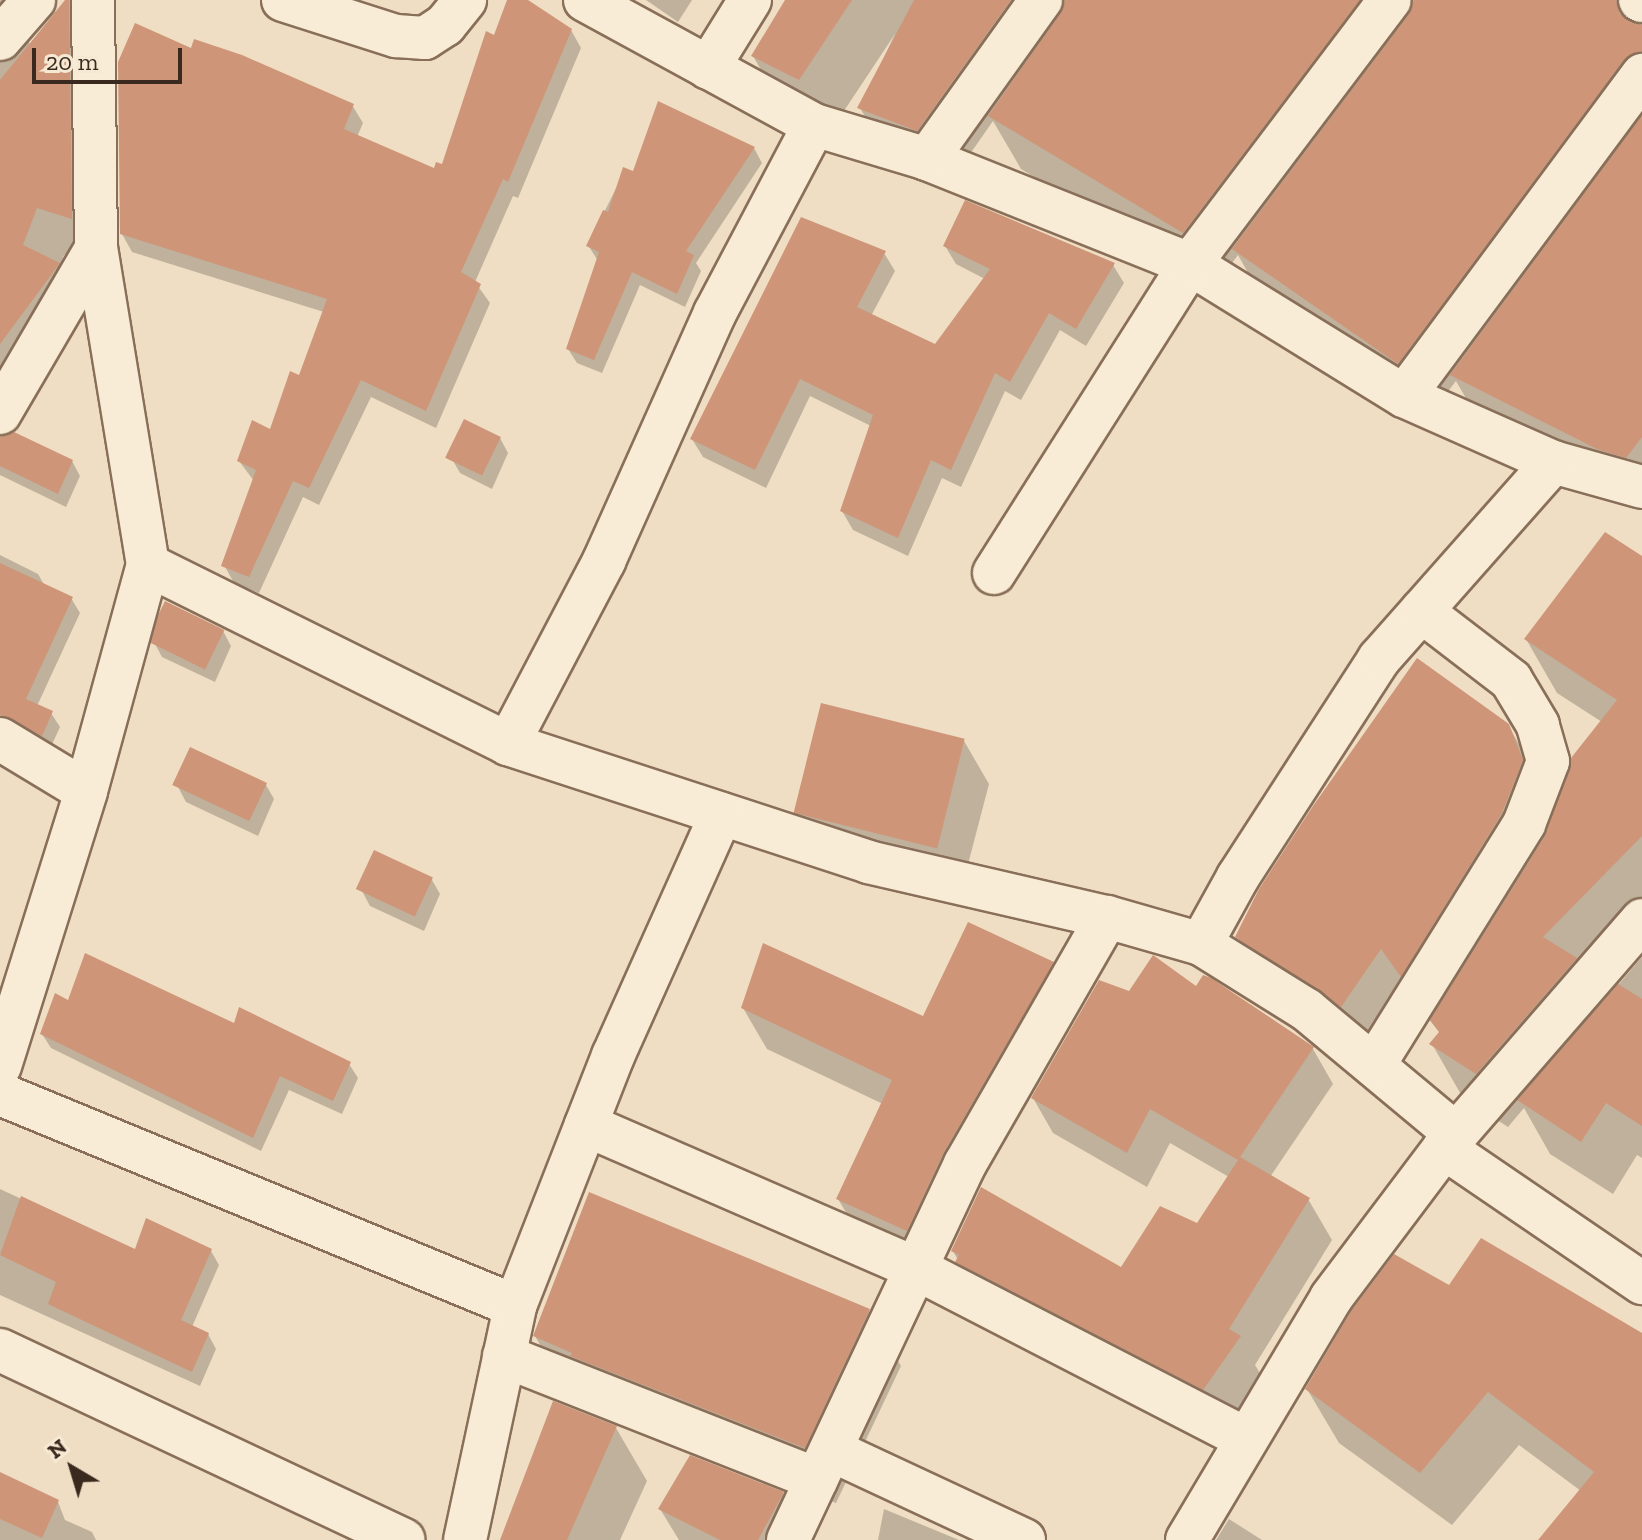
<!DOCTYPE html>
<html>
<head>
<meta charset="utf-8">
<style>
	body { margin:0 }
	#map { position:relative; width:1642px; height:1540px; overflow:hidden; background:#efdec3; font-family:"Zilla Slab",serif }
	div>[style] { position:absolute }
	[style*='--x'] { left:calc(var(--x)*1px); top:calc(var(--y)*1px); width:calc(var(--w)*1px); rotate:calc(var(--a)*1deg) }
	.shadow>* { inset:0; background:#0003 }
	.building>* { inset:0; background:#ce9578; transform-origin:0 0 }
	.roads { filter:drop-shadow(2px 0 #896f59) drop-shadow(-2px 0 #896f59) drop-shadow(0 2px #896f59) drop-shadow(0 -2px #896f59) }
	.minor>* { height:42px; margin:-21px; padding:0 21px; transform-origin:21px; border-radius:21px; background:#f9ecd6 }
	span { translate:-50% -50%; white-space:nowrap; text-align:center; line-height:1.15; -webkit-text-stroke:8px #f6e9d3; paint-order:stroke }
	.north { position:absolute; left:32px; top:1428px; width:80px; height:80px; -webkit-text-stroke:6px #f6e9d3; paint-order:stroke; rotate:322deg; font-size:22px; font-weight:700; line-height:32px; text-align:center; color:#39291e }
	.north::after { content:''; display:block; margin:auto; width:28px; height:36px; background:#39291e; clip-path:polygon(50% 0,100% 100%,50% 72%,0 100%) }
	.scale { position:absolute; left:32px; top:48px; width:150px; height:36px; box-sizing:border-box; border:4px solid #39291e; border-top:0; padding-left:10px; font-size:24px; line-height:28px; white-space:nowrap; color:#39291e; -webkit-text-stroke:6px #f6e9d3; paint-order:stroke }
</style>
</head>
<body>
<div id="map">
	<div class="shadow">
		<div style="clip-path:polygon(0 0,5px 0,30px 44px,67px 0,73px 0,98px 265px,64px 255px,60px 266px,86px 312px,0 423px)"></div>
		<div style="clip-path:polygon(509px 0,524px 0,571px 30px,581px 48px,518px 198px,513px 196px,475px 282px,490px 303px,436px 428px,371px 397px,319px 505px,303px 497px,259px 593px,234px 583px,224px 565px,254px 481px,239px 461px,271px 432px,301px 378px,324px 312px,132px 252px,122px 234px,192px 50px,352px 105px,363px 123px,357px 137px,435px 170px,443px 167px)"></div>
		<div style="clip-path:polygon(646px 0,692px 0,678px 22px)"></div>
		<div style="clip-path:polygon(787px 0,1642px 0,1642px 506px,1483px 428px,1456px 381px,1429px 416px,1265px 303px,1238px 255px,1215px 286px,1021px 169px,993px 121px,949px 184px,891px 162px,860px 108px,895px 34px,830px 132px,784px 110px,753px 56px)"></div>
		<div style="clip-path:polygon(754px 148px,762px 163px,696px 263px,701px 271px,685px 307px,640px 285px,602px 373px,577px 363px,568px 349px,598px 261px,588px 245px,625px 170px,634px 174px)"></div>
		<div style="clip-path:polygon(945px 246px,1113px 265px,1124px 283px,1086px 346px,1060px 330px,1021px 400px,1005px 391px,961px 487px,942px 478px,908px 556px,853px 530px,842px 511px,871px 426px,810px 396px,766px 488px,703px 457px,692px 439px,884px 253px,895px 271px,871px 316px,936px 347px,985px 279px,956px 264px)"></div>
		<div style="clip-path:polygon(14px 434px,72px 461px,80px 476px,66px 507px,0 475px,0 435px)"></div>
		<div style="clip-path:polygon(500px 438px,508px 453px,492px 489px,460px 473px,452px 459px)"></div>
		<div style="clip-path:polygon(0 555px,38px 574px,45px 586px,71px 598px,80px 613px,37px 706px,51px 713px,60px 727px,50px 749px,0 733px)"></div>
		<div style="clip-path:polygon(1642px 558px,1642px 922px,1586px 978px,1601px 1005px,1642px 957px,1642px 1158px,1637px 1155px,1613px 1194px,1550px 1154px,1524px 1108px,1508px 1127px,1463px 1098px,1432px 1044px,1441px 1034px,1413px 1000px,1372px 1059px,1269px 991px,1238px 937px,1508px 725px,1539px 780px,1553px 818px,1602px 722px,1557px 693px,1526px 639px)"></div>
		<div style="clip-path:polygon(223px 631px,231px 646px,215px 682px,162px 657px,154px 642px)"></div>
		<div style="clip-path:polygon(964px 741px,989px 784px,960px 895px,820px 855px,795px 812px)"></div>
		<div style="clip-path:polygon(266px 785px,274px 799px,258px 836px,186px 802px,178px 787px)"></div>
		<div style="clip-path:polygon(432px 880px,440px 894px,424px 931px,370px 906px,362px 891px)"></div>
		<div style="clip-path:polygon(1052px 963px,1075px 1004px,930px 1270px,862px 1239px,838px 1199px,883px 1104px,767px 1049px,743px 1008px,924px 1019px)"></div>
		<div style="clip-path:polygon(1204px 978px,1313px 1049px,1333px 1084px,1270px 1177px,1308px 1199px,1332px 1240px,1255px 1365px,1263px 1378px,1227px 1429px,981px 1302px,953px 1251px,1121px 1270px,1198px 1226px,1229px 1177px,1170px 1143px,1147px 1187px,1053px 1133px,1033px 1098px,1130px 993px,1197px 988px)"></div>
		<div style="clip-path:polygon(70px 1002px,235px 1026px,349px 1064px,358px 1078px,342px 1114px,289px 1090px,261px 1151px,51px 1048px,42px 1034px)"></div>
		<div style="clip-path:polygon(0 1189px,136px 1252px,211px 1251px,219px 1265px,192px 1327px,208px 1334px,216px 1349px,200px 1386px,0 1295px)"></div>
		<div style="clip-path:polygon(1449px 1288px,1642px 1335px,1642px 1540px,1541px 1540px,1581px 1491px,1519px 1445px,1452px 1525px,1339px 1443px,1307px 1389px)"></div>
		<div style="clip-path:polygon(869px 1311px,901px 1366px,836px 1503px,605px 1412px,567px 1392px,535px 1336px)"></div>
		<div style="clip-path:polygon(616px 1428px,647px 1481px,620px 1540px,502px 1540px)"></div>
		<div style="clip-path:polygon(0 1474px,58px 1502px,65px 1520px,92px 1532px,96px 1540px,0 1540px)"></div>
		<div style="clip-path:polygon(783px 1493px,800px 1523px,791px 1540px,679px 1540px,660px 1509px)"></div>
		<div style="clip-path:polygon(884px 1509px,959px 1540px,878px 1540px)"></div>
		<div style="clip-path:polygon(1229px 1519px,1262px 1540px,1216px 1540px)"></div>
	</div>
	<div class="building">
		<div style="clip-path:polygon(65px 0,69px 0,72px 219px,37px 208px,23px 245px,60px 263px,0 344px,0 80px)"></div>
		<div style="clip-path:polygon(507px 0,528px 0,572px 29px,508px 182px,503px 179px,461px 272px,481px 284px,426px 411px,361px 380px,309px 488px,293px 481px,249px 577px,221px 566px,256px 470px,237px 461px,252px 420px,270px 429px,290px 371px,299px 375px,327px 299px,120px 234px,118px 62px,135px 23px,191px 48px,194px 39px,242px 55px,354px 104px,344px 129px,434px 168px,436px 162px,442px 164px,486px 31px,494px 35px)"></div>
		<div style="clip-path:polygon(785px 0,852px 0,799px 80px,751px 56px)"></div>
		<div style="clip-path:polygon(914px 0,1011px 0,917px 131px,857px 108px)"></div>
		<div style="clip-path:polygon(1065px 0,1360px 0,1183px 233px,988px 116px,1060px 14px)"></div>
		<div style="clip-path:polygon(1414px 0,1616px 0,1620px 14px,1642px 25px,1642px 51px,1623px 61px,1398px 364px,1232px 249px,1409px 14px)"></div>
		<div style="clip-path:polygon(658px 101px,755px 147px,686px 251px,694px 255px,677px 294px,632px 272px,594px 360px,566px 349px,599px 252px,586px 246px,603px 210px,608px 212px,623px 167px,633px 171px)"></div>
		<div style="clip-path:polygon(1642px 115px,1642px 437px,1626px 458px,1597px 449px,1450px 375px)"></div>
		<div style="clip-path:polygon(965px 200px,1115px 263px,1076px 329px,1049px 313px,1010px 382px,995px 373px,951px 470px,931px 460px,898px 538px,840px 511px,873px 415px,800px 379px,755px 470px,690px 439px,801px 217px,886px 251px,857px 307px,935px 344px,990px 269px,943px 246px)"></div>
		<div style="left:464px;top:419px;width:41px;height:43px;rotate:26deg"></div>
		<div style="clip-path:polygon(14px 432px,73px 460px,58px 494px,0 466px,0 437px)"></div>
		<div style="clip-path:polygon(1605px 532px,1642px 556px,1642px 836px,1543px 937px,1577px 958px,1476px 1074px,1429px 1044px,1439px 1032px,1430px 1020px,1545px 836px,1571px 758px,1617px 700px,1524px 639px)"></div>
		<div style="clip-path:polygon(0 563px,73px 597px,26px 699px,53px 711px,42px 736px,0 715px)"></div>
		<div style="left:165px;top:601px;width:66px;height:44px;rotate:26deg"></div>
		<div style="clip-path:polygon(1417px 658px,1509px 724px,1523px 760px,1502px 813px,1401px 977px,1381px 949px,1341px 1007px,1235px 937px,1259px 889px,1313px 806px)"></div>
		<div style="left:821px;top:703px;width:148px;height:113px;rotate:14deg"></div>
		<div style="left:190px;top:747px;width:85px;height:42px;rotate:25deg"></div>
		<div style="left:374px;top:850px;width:65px;height:43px;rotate:25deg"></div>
		<div style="clip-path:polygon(968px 922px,1054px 962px,944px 1152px,907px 1231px,836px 1199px,892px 1080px,741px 1008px,763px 943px,923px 1016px)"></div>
		<div style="clip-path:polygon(85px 953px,234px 1023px,239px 1007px,351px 1062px,333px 1101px,280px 1076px,253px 1138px,40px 1034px,55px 993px,68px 1000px)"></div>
		<div style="clip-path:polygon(1153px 955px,1196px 986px,1203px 975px,1211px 978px,1314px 1047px,1238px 1160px,1150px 1109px,1127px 1153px,1031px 1098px,1099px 980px,1129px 991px)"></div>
		<div style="clip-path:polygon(1618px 984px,1642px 999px,1642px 1126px,1606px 1103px,1581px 1142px,1517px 1100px)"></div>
		<div style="clip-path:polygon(1240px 1157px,1310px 1198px,1229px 1329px,1241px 1336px,1203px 1390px,955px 1262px,959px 1255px,951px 1251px,981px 1187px,1121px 1267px,1160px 1206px,1197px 1223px)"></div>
		<div style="clip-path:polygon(589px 1192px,870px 1309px,805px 1448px,570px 1356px,572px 1353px,533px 1336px)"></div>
		<div style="clip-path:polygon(21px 1196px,135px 1249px,146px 1218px,212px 1249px,181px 1320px,209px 1333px,192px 1372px,48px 1304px,56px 1282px,0 1255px)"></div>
		<div style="clip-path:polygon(1481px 1238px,1642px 1333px,1642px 1540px,1538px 1540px,1594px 1472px,1488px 1392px,1420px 1473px,1305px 1389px,1351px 1311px,1394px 1254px,1449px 1285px)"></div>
		<div style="clip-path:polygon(553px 1401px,617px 1426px,567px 1540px,500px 1540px)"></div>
		<div style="clip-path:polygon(690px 1455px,784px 1492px,758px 1540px,720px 1540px,658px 1509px)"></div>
		<div style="clip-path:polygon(0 1472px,59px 1500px,42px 1538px,0 1519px)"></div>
	</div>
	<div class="roads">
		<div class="minor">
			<div style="--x:283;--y:0;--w:119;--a:17.7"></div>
			<div style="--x:396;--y:36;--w:29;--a:4"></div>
			<div style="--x:425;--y:38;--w:24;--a:-33"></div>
			<div style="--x:445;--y:25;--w:32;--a:-51"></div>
			<div style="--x:585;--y:0;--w:261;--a:28.6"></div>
			<div style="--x:814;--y:125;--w:118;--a:16.7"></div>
			<div style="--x:927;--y:159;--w:283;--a:21.8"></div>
			<div style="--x:1190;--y:264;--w:251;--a:31.7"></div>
			<div style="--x:1404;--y:396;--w:163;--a:23.9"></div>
			<div style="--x:1553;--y:462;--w:92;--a:15.7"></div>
			<div style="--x:1640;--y:0;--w:2;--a:27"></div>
			<div style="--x:0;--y:39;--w:52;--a:-48.9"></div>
			<div style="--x:708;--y:68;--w:80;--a:-58.3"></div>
			<div style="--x:927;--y:159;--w:196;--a:-54.4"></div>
			<div style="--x:1404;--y:396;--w:400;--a:-53.4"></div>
			<div style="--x:0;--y:413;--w:190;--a:-59.7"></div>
			<div style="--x:148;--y:565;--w:402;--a:26.4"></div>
			<div style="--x:508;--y:744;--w:379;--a:18.1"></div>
			<div style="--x:868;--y:862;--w:245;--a:13"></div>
			<div style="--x:1107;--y:917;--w:98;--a:16"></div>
			<div style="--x:1201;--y:944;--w:125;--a:31.9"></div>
			<div style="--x:1307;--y:1010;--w:194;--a:39.8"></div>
			<div style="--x:994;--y:573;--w:366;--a:-57.6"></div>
			<div style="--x:1190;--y:264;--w:331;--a:-52.9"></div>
			<div style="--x:0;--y:739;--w:100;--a:31.2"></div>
			<div style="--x:508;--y:744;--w:207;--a:-62.3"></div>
			<div style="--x:604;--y:561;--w:272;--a:-65.9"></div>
			<div style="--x:715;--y:313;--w:212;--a:-62.2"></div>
			<div style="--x:1201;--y:944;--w:77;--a:-61.1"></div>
			<div style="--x:1238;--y:877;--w:260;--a:-57.1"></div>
			<div style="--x:1379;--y:659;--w:263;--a:-48.5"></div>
			<div style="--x:1374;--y:1065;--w:284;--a:-58.1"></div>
			<div style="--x:1524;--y:824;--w:67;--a:-69.1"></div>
			<div style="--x:1548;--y:761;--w:37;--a:-106"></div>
			<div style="--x:1538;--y:725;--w:52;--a:-121"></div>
			<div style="--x:1511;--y:680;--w:113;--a:-142.5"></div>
			<div style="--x:0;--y:1066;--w:288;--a:-72.6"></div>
			<div style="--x:86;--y:791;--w:234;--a:-74.7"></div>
			<div style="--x:148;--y:565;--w:320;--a:-99.3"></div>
			<div style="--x:96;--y:249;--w:249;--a:-90.7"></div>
			<div style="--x:0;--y:1094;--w:557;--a:22.37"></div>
			<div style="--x:586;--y:1125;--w:361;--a:23.5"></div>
			<div style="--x:917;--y:1269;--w:371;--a:27.3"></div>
			<div style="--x:1444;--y:1148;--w:240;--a:34.3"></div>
			<div style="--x:0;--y:1350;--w:446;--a:25.2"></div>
			<div style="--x:504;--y:1356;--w:336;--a:21.5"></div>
			<div style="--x:831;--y:1450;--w:213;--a:25"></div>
			<div style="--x:465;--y:1540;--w:239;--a:-77.9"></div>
			<div style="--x:515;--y:1306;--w:269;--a:-68.6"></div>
			<div style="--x:613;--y:1056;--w:265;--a:-65.9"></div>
			<div style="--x:788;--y:1540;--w:416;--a:-64.8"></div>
			<div style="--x:965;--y:1164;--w:285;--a:-60.1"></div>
			<div style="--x:1187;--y:1540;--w:282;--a:-59.2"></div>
			<div style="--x:1331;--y:1298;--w:188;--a:-53"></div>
			<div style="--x:1444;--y:1148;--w:302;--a:-49"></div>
		</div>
	</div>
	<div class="north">N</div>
	<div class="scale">20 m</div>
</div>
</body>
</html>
